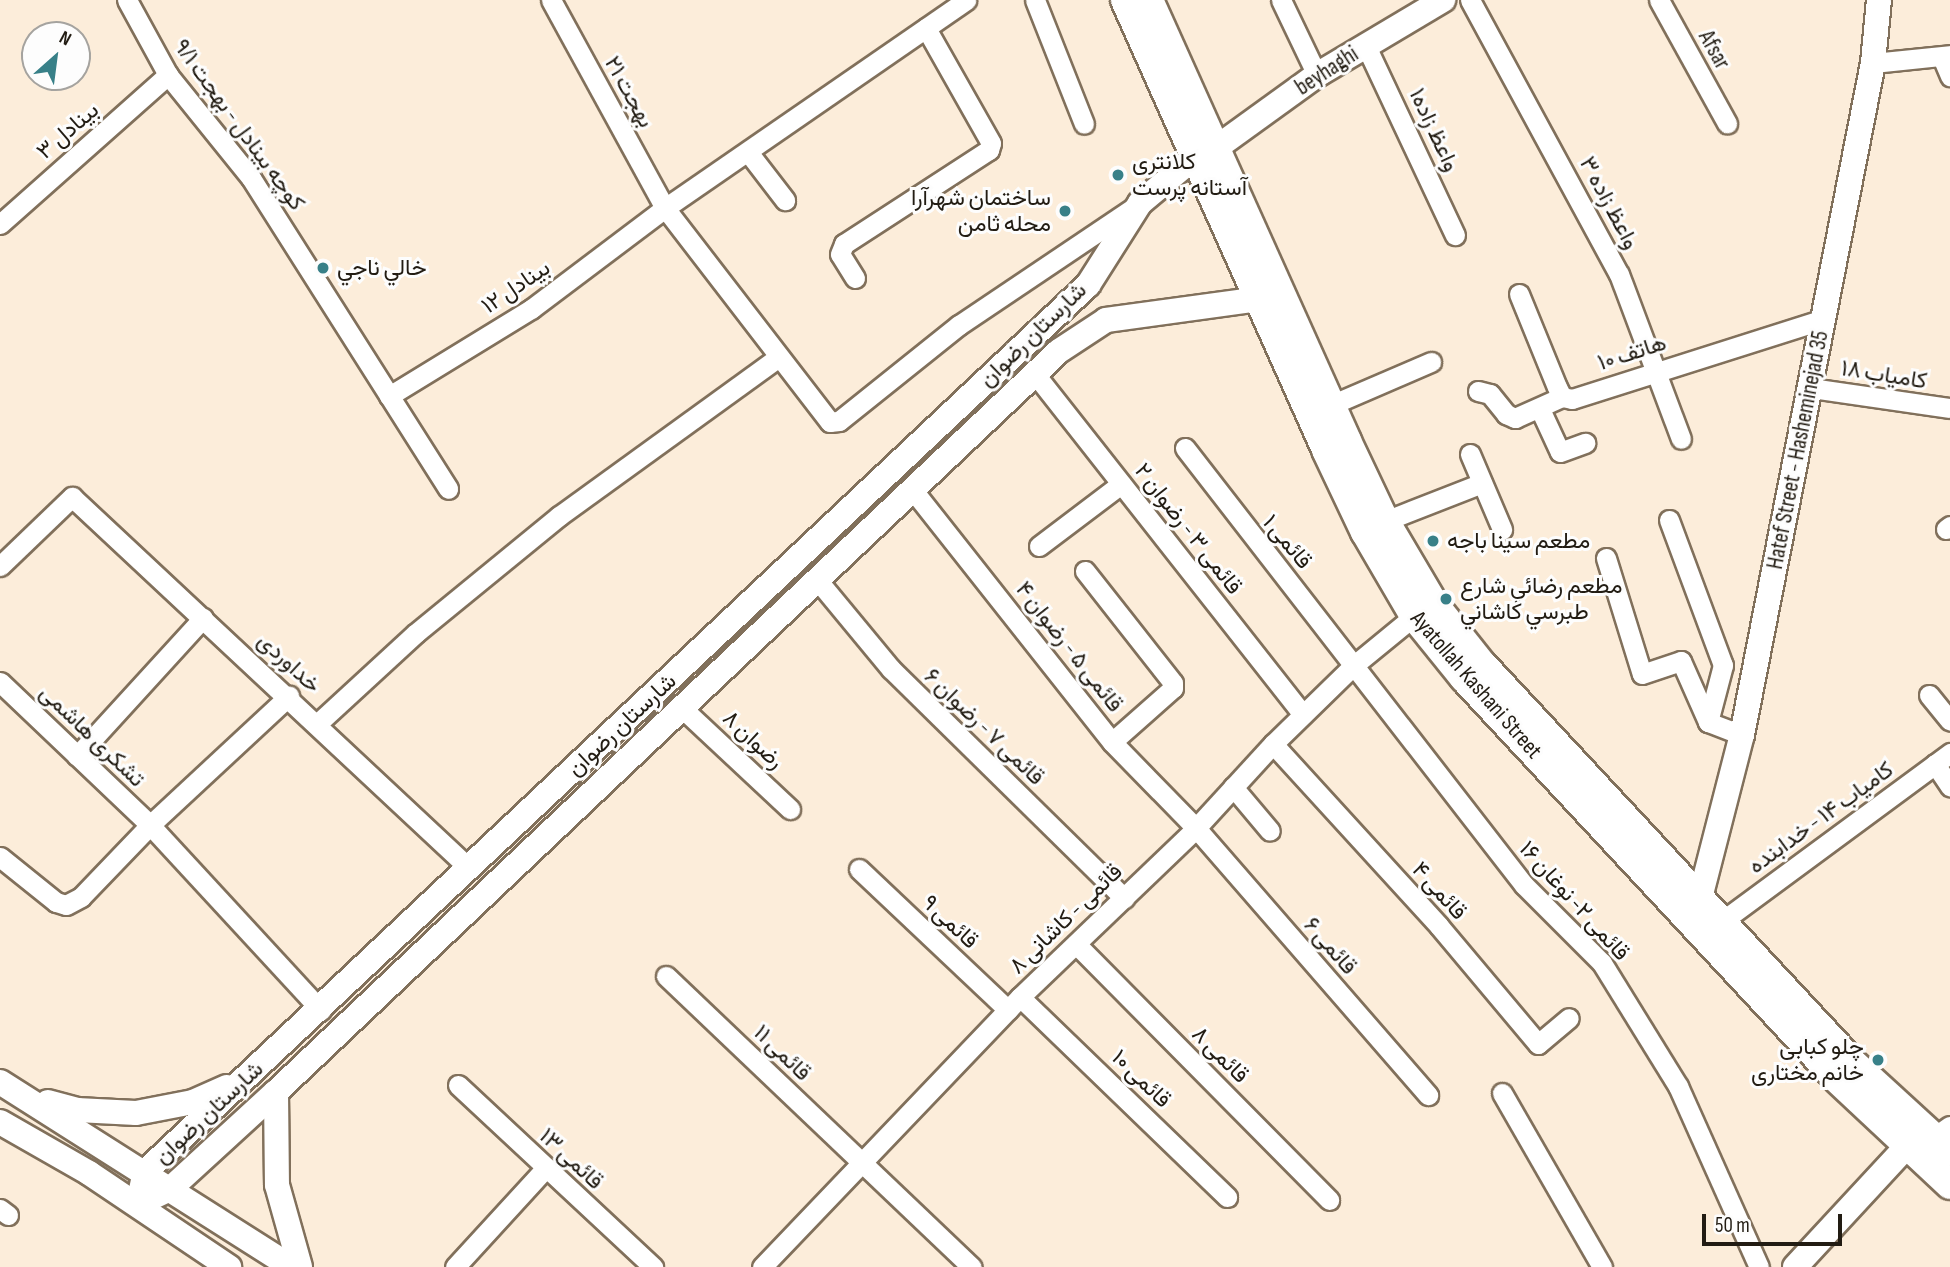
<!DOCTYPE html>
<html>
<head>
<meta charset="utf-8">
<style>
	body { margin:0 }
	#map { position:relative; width:1950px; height:1267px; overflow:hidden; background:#fcedda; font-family:"Sofia Sans Condensed",Vazirmatn,sans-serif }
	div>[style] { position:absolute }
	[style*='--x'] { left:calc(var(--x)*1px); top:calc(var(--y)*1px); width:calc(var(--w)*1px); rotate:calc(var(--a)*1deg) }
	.roads { filter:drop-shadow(2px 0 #81705b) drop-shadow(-2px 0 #81705b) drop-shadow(0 2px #81705b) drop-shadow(0 -2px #81705b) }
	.minor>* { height:19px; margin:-9.5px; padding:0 9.5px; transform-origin:9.5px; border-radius:9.5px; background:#fff }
	.tertiary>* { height:24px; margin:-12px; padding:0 12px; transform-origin:12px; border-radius:12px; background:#fff }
	.secondary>* { height:28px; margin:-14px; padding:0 14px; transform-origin:14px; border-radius:14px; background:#fff }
	.dots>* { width:19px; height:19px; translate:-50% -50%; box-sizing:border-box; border:4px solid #fdfdfd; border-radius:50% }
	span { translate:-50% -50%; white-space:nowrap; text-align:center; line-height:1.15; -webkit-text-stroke:6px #fdfdfd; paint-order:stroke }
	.street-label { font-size:23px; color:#221c13 }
	.poi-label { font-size:23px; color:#221c13 }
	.left { translate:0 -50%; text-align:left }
	.right { translate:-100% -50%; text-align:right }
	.north { position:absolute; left:21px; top:21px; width:70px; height:70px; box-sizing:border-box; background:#fdfdfd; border:2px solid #a5a39f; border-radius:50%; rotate:28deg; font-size:19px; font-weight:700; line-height:28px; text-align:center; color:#221c13 }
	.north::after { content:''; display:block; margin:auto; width:24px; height:32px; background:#388088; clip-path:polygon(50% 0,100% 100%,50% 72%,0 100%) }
	.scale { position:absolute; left:1702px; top:1214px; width:140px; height:32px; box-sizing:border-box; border:4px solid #221c13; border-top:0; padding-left:9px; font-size:21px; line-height:24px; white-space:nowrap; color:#221c13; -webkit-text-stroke:5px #fdfdfd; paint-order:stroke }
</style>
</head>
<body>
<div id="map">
	<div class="roads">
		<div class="minor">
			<div style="--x:127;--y:0;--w:85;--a:61.3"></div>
			<div style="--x:168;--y:75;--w:132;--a:51.1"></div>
			<div style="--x:251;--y:178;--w:368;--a:57.6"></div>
			<div style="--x:551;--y:0;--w:237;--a:61.3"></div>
			<div style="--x:665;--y:208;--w:270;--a:52.4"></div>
			<div style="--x:830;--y:422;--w:9;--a:-6"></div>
			<div style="--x:839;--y:421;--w:154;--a:-38.7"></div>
			<div style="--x:959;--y:325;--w:213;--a:-33.9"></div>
			<div style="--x:1035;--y:0;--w:133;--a:68.4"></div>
			<div style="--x:1281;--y:0;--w:83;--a:64.4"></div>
			<div style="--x:1470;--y:0;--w:312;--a:61.5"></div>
			<div style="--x:1619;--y:274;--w:176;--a:69.4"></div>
			<div style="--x:1659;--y:0;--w:141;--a:61.1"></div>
			<div style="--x:1366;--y:46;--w:209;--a:64.8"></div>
			<div style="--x:1942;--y:57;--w:21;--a:67"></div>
			<div style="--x:1873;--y:63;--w:77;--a:-5.9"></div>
			<div style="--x:748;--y:152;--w:61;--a:52.4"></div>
			<div style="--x:0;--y:224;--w:225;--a:-41.6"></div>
			<div style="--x:855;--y:278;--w:28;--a:-122"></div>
			<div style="--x:840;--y:254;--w:11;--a:-68"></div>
			<div style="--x:844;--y:244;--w:173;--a:-33"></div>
			<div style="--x:989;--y:150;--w:7;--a:-74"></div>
			<div style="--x:991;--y:143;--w:132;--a:-119.5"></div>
			<div style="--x:1519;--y:294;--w:100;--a:67.8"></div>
			<div style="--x:1557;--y:387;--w:11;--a:63"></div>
			<div style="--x:1562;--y:397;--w:10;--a:11"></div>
			<div style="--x:1572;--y:399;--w:264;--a:-17.6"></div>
			<div style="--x:1035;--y:374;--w:433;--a:51.8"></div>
			<div style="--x:1811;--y:388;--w:140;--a:8.2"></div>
			<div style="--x:1478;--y:391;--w:12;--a:14"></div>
			<div style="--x:1490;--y:394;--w:26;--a:51"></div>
			<div style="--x:1506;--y:414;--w:10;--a:24"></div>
			<div style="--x:1515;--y:418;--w:51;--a:-24.1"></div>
			<div style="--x:389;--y:396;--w:167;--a:-31.5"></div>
			<div style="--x:531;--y:309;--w:168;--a:-37"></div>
			<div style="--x:665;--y:208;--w:366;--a:-34.6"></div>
			<div style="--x:1331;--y:405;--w:109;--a:-23.3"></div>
			<div style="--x:1540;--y:409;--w:47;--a:65.1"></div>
			<div style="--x:1560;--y:452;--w:27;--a:-20"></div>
			<div style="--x:1185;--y:448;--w:553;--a:52.2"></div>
			<div style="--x:1524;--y:885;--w:110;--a:45"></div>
			<div style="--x:1602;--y:963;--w:145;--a:58.3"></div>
			<div style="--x:1678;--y:1086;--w:198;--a:65.9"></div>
			<div style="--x:1470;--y:454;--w:82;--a:66.9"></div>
			<div style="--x:912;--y:489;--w:323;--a:51.7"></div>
			<div style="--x:1112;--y:742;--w:120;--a:45.7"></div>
			<div style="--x:1196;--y:828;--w:354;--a:49"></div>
			<div style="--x:1669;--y:520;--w:155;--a:69.6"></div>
			<div style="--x:1723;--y:665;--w:59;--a:104.7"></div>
			<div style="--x:1385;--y:521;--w:104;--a:-21.4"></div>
			<div style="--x:1946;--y:529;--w:5;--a:-37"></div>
			<div style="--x:1039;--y:546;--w:103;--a:-37.1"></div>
			<div style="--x:1606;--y:558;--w:121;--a:72.8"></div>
			<div style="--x:1642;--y:674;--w:41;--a:-18.4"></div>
			<div style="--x:1681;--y:661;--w:67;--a:66.1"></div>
			<div style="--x:1708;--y:722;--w:36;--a:21"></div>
			<div style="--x:0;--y:566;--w:100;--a:-43.8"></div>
			<div style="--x:72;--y:497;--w:543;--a:43.06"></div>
			<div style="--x:1085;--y:571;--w:142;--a:51.8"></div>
			<div style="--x:1173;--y:683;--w:5;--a:90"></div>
			<div style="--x:1173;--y:688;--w:81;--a:138.5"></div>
			<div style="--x:819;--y:582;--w:113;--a:50.4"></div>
			<div style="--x:891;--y:669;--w:327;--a:44.5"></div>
			<div style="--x:0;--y:682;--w:207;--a:43.6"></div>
			<div style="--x:150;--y:825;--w:252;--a:47.3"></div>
			<div style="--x:1929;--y:695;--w:33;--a:51"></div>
			<div style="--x:682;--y:708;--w:148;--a:43.1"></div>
			<div style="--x:317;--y:724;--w:134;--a:-42.6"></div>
			<div style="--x:416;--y:633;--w:185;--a:-39.3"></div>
			<div style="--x:559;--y:516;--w:269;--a:-35.9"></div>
			<div style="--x:1273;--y:744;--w:246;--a:47.6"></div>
			<div style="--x:1439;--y:926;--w:154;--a:50"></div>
			<div style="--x:1538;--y:1044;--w:40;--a:-40"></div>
			<div style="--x:77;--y:756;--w:187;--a:-47.6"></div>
			<div style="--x:1935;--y:764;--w:27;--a:56"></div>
			<div style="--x:1233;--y:787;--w:57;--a:49.9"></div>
			<div style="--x:0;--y:857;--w:72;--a:38.8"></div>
			<div style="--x:56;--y:902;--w:10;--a:17"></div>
			<div style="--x:66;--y:905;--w:17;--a:-28"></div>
			<div style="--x:81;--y:897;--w:100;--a:-46.2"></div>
			<div style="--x:150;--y:825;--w:190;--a:-42.9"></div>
			<div style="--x:859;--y:869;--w:205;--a:43.4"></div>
			<div style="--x:1721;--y:922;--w:285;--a:-36.4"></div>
			<div style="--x:1076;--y:944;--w:360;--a:45.3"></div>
			<div style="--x:666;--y:976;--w:422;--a:43.6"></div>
			<div style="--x:1020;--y:997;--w:288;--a:44"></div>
			<div style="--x:458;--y:1085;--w:267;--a:43"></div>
			<div style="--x:1502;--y:1093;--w:201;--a:60.1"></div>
			<div style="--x:1934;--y:1137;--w:19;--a:-35"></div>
			<div style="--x:0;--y:1209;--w:10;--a:37"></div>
			<div style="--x:455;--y:1267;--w:132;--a:-47.5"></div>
			<div style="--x:762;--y:1267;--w:373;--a:-46.3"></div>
			<div style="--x:1020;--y:997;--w:244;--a:-43.8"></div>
			<div style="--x:1196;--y:828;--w:114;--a:-47.5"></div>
			<div style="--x:1273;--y:744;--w:112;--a:-44.3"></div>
			<div style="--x:1353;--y:666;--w:79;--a:-39.3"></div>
		</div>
		<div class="tertiary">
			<div style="--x:1687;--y:910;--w:18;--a:-43"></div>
			<div style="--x:1700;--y:898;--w:168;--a:-75.6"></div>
			<div style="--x:1742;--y:735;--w:685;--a:-78.97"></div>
			<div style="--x:1873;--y:63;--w:63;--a:-84.6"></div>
			<div style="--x:0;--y:1082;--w:345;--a:32.4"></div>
			<div style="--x:276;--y:1092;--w:93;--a:89.4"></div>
			<div style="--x:277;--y:1185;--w:85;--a:74.3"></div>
			<div style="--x:48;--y:1102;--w:30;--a:15"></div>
			<div style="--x:77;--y:1110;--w:59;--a:2.9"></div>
			<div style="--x:136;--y:1113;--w:58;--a:-10.9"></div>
			<div style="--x:193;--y:1102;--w:37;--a:-24"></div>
			<div style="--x:0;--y:1122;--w:103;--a:29.8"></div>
			<div style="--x:89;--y:1173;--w:169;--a:33.9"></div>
			<div style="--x:138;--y:1204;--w:33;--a:-78"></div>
			<div style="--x:145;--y:1172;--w:1295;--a:-43.25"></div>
			<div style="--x:1088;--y:285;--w:97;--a:-57.6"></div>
			<div style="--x:1140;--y:203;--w:72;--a:-39.9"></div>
			<div style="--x:1195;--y:157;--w:23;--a:-23"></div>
			<div style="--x:1216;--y:148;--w:125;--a:-35.9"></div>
			<div style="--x:1317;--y:75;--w:147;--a:-30.8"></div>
			<div style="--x:138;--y:1204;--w:35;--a:-25"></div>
			<div style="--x:170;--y:1189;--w:144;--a:-42.5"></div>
			<div style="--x:276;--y:1092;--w:1078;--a:-43.42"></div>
			<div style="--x:1059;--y:351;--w:56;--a:-33.4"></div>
			<div style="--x:1106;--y:320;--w:154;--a:-7.8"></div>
			<div style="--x:1795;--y:1267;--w:165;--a:-47.2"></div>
		</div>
		<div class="secondary">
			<div style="--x:1125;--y:0;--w:493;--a:65.9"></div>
			<div style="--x:1326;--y:450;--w:91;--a:64.6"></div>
			<div style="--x:1365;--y:532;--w:97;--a:59.7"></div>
			<div style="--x:1414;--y:616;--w:80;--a:51.1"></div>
			<div style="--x:1464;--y:678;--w:550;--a:47.06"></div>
			<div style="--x:1839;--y:1081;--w:152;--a:43.1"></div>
			<div style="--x:1149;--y:0;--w:483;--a:65.8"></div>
			<div style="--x:1347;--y:441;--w:89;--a:64.6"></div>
			<div style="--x:1385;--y:521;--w:96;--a:59.4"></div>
			<div style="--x:1434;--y:604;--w:75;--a:51.5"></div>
			<div style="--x:1481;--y:663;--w:549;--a:47.07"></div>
			<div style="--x:1855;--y:1065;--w:129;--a:42.5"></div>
		</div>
	</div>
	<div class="dots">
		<div style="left:1118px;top:175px;background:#388088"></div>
		<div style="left:1065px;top:211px;background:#388088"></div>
		<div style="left:323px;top:268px;background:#388088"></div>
		<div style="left:1433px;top:541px;background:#388088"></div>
		<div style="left:1446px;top:599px;background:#388088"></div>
		<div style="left:1878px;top:1060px;background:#388088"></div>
	</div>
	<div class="street-label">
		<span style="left:1714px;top:50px;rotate:61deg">Afsar</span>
		<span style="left:1327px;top:71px;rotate:-33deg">beyhaghi</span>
		<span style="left:629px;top:92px;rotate:61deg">بهجت ۲۱</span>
		<span style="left:239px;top:125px;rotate:54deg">کوچه بینادل - بهجت ۹/۱</span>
		<span style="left:1434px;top:130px;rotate:65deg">واعظ زاده۱</span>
		<span style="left:68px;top:131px;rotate:-41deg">بینادل ۳</span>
		<span style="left:1609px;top:203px;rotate:62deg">واعظ زاده ۳</span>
		<span style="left:516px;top:287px;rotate:-34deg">بینادل ۱۲</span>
		<span style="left:1033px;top:335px;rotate:-44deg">شارستان رضوان</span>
		<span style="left:1632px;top:353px;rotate:-18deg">هاتف ۱۰</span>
		<span style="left:1884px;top:375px;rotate:9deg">کامیاب ۱۸</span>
		<span style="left:1798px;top:450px;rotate:-79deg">Hatef Street - Hasheminejad 35</span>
		<span style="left:1188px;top:529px;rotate:52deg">قائمی ۳ - رضوان ۲</span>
		<span style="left:1287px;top:542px;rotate:50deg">قائمی ۱</span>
		<span style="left:1069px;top:647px;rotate:52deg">قائمی ۵ - رضوان ۴</span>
		<span style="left:289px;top:663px;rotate:43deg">خداوردی</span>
		<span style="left:1476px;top:685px;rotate:49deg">Ayatollah Kashani Street</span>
		<span style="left:622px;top:725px;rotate:-43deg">شارستان رضوان</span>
		<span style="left:984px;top:727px;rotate:44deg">قائمی ۷ - رضوان ۶</span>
		<span style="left:92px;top:736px;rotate:44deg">تشکری هاشمی</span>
		<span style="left:753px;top:740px;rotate:43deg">رضوان ۸</span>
		<span style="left:1821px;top:818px;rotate:-36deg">کامیاب ۱۴ - خدابنده</span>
		<span style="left:1439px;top:891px;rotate:48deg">قائمی ۴</span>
		<span style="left:1574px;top:901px;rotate:48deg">قائمی ۲- نوغان ۱۶</span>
		<span style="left:1066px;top:919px;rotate:-44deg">قائمی - کاشانی ۸</span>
		<span style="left:950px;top:922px;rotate:43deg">قائمی ۹</span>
		<span style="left:1330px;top:946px;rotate:49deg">قائمی ۶</span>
		<span style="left:782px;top:1053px;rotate:44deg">قائمی ۱۱</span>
		<span style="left:1220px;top:1055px;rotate:45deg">قائمی ۸</span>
		<span style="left:1141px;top:1079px;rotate:44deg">قائمی ۱۰</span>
		<span style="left:209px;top:1113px;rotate:-43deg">شارستان رضوان</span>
		<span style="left:571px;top:1159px;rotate:43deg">قائمی ۱۳</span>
	</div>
	<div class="poi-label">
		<span class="left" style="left:1132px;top:175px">کلانتری<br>آستانه پرست</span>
		<span class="right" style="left:1051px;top:211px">ساختمان شهرآرا<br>محله ثامن</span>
		<span class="left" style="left:337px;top:268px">خالي ناجي</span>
		<span class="left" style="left:1447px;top:541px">مطعم سينا باجه</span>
		<span class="left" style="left:1460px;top:599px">مطعم رضائي شارع<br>طبرسي كاشاني</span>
		<span class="right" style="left:1864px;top:1060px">چلو کبابی<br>خانم مختاری</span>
	</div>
	<div class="north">N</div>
	<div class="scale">50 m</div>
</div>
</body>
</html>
